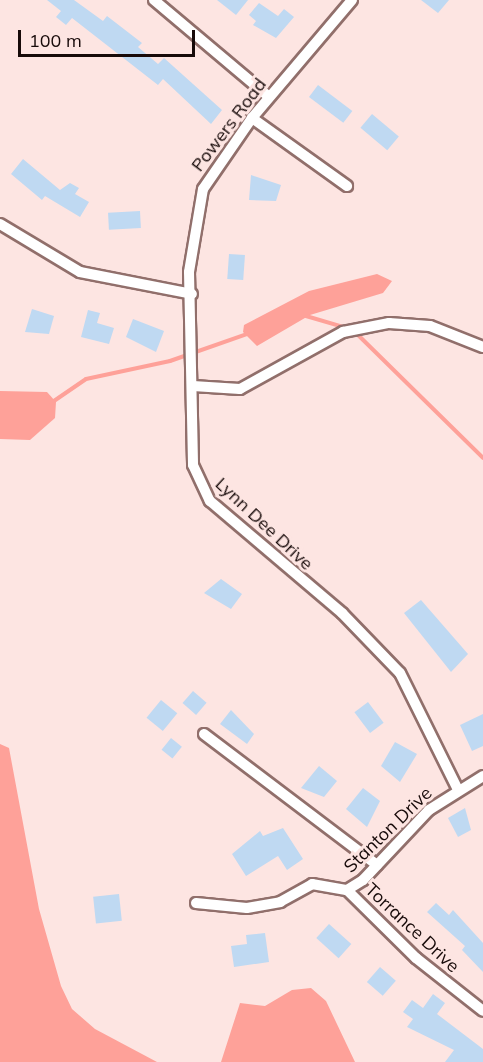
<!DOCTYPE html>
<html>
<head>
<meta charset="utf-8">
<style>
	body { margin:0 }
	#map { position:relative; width:483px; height:1062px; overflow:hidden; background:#fde5e2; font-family:Mulish,sans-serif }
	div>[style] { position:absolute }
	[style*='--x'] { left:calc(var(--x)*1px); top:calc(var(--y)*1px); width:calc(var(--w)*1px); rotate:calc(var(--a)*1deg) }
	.water>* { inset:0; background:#fea199 }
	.stream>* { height:4px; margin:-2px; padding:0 2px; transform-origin:2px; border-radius:2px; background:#fea199 }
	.building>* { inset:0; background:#bfd9f2; transform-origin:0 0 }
	.roads { filter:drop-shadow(2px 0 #916f6b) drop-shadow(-2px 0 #916f6b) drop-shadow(0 2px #916f6b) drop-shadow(0 -2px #916f6b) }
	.street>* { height:10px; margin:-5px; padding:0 5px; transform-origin:5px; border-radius:5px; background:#fff }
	span { translate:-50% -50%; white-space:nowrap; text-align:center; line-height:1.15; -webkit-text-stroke:6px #fde5e2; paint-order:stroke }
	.street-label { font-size:18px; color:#170a09 }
	.scale { position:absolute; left:18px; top:30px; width:177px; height:27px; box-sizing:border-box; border:3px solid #170a09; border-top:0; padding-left:8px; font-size:18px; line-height:21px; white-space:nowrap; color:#170a09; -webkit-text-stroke:4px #fde5e2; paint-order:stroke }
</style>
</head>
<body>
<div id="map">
	<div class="water">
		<div style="clip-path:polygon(377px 274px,392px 281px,383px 293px,310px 315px,257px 346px,243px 332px,244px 325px,309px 291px)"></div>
		<div style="clip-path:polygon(0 391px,47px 392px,56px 402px,55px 418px,30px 440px,0 439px)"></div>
		<div style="clip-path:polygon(0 744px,9px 748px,39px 909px,61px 986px,72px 1009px,95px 1029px,157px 1062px,0 1062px)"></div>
		<div style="clip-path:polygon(311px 988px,326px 1001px,355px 1062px,221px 1062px,240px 1003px,265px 1006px,292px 990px)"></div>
	</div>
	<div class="stream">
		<div style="--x:306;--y:316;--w:43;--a:16.3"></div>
		<div style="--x:356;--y:333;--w:178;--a:44.5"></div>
		<div style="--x:51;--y:403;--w:42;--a:-34.4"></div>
		<div style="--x:86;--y:379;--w:86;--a:-12.1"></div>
		<div style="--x:170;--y:361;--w:82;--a:-19.3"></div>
	</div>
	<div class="building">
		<div style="clip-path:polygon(47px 0,74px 0,103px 21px,107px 16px,142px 43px,138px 47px,158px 64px,164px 58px,222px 110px,211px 124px,163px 79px,158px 85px,72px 18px,66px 25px,56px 17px,61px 11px)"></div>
		<div style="clip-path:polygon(217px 0,248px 0,236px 15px)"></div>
		<div style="clip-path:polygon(421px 0,449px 0,438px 13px)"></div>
		<div style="clip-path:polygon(259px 3px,278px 16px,284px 9px,294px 17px,276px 38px,253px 25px,256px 21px,249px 15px)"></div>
		<div style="left:318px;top:85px;width:43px;height:15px;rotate:37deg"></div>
		<div style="left:372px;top:114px;width:35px;height:18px;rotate:40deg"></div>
		<div style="clip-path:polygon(23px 159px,60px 190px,70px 183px,79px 188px,75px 194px,89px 202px,80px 217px,45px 196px,42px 200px,11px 174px)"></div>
		<div style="clip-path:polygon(251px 175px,281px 185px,276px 201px,249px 200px)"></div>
		<div style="left:140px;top:211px;width:17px;height:32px;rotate:87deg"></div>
		<div style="left:229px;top:254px;width:16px;height:25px;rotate:4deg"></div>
		<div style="clip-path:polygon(32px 309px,54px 316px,49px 334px,25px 332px)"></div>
		<div style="clip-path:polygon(88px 310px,100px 313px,97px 323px,114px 328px,109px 344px,81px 337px)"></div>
		<div style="clip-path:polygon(133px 319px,164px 331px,156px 352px,126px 337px)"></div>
		<div style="clip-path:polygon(221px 579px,242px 594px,231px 609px,204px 593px)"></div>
		<div style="clip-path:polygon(421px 600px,468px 654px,451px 672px,404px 613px)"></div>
		<div style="left:193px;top:691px;width:18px;height:16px;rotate:41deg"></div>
		<div style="left:161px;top:700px;width:21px;height:23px;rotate:39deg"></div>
		<div style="left:368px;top:702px;width:26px;height:17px;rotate:53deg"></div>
		<div style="clip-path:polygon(231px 710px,254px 734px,247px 744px,220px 724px)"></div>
		<div style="clip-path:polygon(483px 714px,483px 746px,472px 751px,460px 725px)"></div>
		<div style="left:171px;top:738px;width:14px;height:15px;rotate:39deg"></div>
		<div style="clip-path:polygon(395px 742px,417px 754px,400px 782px,381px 766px)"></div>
		<div style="clip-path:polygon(319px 766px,337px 781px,324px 797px,301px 788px)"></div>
		<div style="clip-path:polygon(363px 788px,380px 801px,367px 827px,346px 809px)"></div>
		<div style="clip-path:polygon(465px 808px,471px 830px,458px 837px,448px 818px)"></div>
		<div style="clip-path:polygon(283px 828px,303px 859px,287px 870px,278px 856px,246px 876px,232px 854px,260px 831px,263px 836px)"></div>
		<div style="left:119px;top:894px;width:27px;height:26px;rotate:84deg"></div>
		<div style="clip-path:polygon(436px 903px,449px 915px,453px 910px,483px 943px,483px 972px,462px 950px,465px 946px,427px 912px)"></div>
		<div style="left:329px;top:924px;width:30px;height:19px;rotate:42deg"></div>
		<div style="clip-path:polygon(265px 933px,269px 962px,234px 967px,231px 946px,247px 944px,246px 935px)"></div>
		<div style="left:380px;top:967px;width:21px;height:20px;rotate:41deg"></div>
		<div style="clip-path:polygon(433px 994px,445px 1003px,437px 1014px,483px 1049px,483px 1062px,445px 1062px,454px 1050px,407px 1027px,413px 1019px,403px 1012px,412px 1000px,423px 1008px)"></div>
	</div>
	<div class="roads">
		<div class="street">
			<div style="--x:154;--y:0;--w:150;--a:40.1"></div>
			<div style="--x:352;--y:0;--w:155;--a:130.3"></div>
			<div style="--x:252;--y:118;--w:86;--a:124.6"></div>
			<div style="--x:203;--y:189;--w:84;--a:99.6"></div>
			<div style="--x:189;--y:272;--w:193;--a:88.8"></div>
			<div style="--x:193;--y:465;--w:40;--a:65"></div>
			<div style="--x:210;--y:501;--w:173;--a:40.3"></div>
			<div style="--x:342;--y:613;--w:83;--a:46"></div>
			<div style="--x:400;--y:673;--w:128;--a:63.6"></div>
			<div style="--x:252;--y:118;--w:117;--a:35.6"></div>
			<div style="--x:0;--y:224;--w:93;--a:31"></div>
			<div style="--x:80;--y:272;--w:114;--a:11.1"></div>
			<div style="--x:193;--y:386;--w:47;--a:3.7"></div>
			<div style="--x:240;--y:389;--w:118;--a:-29"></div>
			<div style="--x:343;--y:332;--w:47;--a:-11.1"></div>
			<div style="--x:389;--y:323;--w:41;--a:4.2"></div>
			<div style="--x:430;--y:326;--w:57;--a:21.6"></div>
			<div style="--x:204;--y:734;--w:217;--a:37.1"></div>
			<div style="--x:347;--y:890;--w:97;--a:44.6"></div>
			<div style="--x:416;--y:958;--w:85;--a:38.3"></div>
			<div style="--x:347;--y:890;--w:19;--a:-32"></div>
			<div style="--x:363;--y:880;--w:96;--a:-46.7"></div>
			<div style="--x:429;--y:810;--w:64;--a:-32.2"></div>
			<div style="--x:196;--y:903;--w:51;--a:5.6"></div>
			<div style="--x:247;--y:908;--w:34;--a:-10"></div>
			<div style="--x:280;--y:902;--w:37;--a:-29"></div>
			<div style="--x:312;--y:884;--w:36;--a:10"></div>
		</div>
	</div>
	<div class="street-label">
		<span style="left:229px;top:125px;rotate:-53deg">Powers Road</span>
		<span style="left:264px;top:524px;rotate:43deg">Lynn Dee Drive</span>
		<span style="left:388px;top:830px;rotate:-44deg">Stanton Drive</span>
		<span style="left:412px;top:928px;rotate:43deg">Torrance Drive</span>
	</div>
	<div class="scale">100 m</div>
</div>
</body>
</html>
